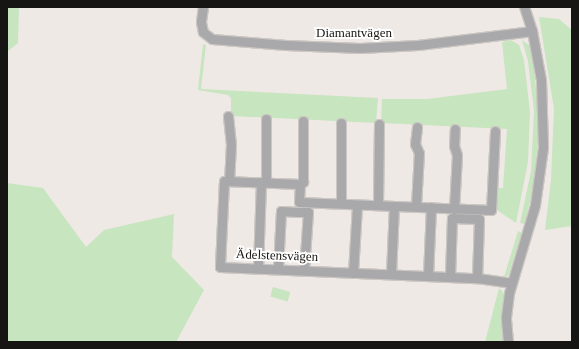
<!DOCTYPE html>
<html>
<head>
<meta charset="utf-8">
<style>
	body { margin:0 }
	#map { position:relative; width:579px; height:349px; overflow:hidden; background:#efe9e5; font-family:"Times New Roman",serif }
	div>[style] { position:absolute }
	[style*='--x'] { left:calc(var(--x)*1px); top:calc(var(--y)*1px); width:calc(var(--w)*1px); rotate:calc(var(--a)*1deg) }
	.green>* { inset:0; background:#c7e5bf; transform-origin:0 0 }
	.roads { filter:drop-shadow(1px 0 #ccc7c3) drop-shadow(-1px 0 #ccc7c3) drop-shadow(0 1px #ccc7c3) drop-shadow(0 -1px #ccc7c3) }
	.minor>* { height:9px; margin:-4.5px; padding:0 4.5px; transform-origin:4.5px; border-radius:4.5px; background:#a9a8ab }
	span { translate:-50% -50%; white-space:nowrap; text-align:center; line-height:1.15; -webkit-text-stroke:4px #fff; paint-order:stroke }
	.street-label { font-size:13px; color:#171513 }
	.frame { position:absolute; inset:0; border:8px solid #171513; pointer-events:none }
</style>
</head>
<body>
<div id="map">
	<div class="green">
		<div style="clip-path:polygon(7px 7px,19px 7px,18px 43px,7px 52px)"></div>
		<div style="clip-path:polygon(539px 17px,559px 19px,572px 30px,572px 226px,545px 230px,551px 180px,554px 109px)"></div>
		<div style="clip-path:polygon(511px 40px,519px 45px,524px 60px,530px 112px,528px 162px,516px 223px,494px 208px,494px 188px,503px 188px,507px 129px,381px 123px,382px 99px,427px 99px,507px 89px,502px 42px)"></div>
		<div style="clip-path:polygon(522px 40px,530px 46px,532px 55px,537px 96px,539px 134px,533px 188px,525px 224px,520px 223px,531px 171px,534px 111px,528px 61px)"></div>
		<div style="clip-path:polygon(203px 44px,206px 45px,201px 89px,378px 98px,376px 123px,231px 116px,231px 98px,228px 95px,198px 90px)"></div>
		<div style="clip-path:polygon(7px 183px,43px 188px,86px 247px,104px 230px,174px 214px,172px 257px,204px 290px,176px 342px,7px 342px)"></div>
		<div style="clip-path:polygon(518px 231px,522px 233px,508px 276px,504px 277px)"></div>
		<div style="left:273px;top:287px;width:18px;height:10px;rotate:16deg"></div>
		<div style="clip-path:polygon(499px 288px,503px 292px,502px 342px,485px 342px)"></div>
	</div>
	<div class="roads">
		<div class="minor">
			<div style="--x:203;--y:7;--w:15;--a:98"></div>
			<div style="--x:201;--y:22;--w:10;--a:79"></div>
			<div style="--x:203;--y:32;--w:11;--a:38"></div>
			<div style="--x:212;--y:39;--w:74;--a:4.6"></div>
			<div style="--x:286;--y:45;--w:74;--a:2.3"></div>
			<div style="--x:360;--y:48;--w:58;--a:-3"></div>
			<div style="--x:418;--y:45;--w:115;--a:-7"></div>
			<div style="--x:228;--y:116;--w:28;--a:84"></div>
			<div style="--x:231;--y:144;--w:37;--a:93"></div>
			<div style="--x:266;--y:119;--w:62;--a:90"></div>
			<div style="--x:495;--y:131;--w:79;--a:92.9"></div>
			<div style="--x:491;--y:210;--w:192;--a:-177.6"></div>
			<div style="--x:299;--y:202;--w:18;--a:-87"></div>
			<div style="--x:300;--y:184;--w:76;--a:-177.7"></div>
			<div style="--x:224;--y:181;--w:86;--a:92.7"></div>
			<div style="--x:220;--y:267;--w:257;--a:2.5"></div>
			<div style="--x:477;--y:278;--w:34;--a:8"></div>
			<div style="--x:300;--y:184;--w:4;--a:-34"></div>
			<div style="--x:303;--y:182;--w:61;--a:-90"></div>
			<div style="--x:341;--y:203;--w:80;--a:-90"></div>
			<div style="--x:378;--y:205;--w:81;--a:-89.3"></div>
			<div style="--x:416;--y:206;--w:53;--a:-86.8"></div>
			<div style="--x:419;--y:153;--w:10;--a:-114"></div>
			<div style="--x:415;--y:144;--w:17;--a:-83"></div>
			<div style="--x:454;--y:209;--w:54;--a:-86.8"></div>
			<div style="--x:457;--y:155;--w:9;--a:-108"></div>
			<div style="--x:454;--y:146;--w:17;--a:-87"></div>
			<div style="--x:258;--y:268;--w:86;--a:-88"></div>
			<div style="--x:278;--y:268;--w:57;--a:-87"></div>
			<div style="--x:281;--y:211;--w:17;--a:3"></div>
			<div style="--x:298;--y:212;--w:10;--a:0"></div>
			<div style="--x:308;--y:212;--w:58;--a:93.9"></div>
			<div style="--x:353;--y:273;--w:68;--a:-86.6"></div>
			<div style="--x:391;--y:274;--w:68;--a:-87.5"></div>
			<div style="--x:428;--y:276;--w:69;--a:-87.5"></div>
			<div style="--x:450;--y:277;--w:59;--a:-88.1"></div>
			<div style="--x:452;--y:218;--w:27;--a:2"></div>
			<div style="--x:479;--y:219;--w:59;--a:91.9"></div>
			<div style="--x:508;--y:342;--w:25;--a:-95"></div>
			<div style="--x:506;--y:317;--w:24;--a:-83"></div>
			<div style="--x:509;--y:293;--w:92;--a:-73.5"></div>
			<div style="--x:535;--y:205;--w:59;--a:-82.1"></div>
			<div style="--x:543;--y:147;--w:67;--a:-91.7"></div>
			<div style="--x:541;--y:80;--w:50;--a:-100.4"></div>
			<div style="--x:532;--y:31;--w:25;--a:-108"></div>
		</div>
	</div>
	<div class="street-label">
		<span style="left:354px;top:33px">Diamantvägen</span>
		<span style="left:277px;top:256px;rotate:2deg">Ädelstensvägen</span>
	</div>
	<div class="frame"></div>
</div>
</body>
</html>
